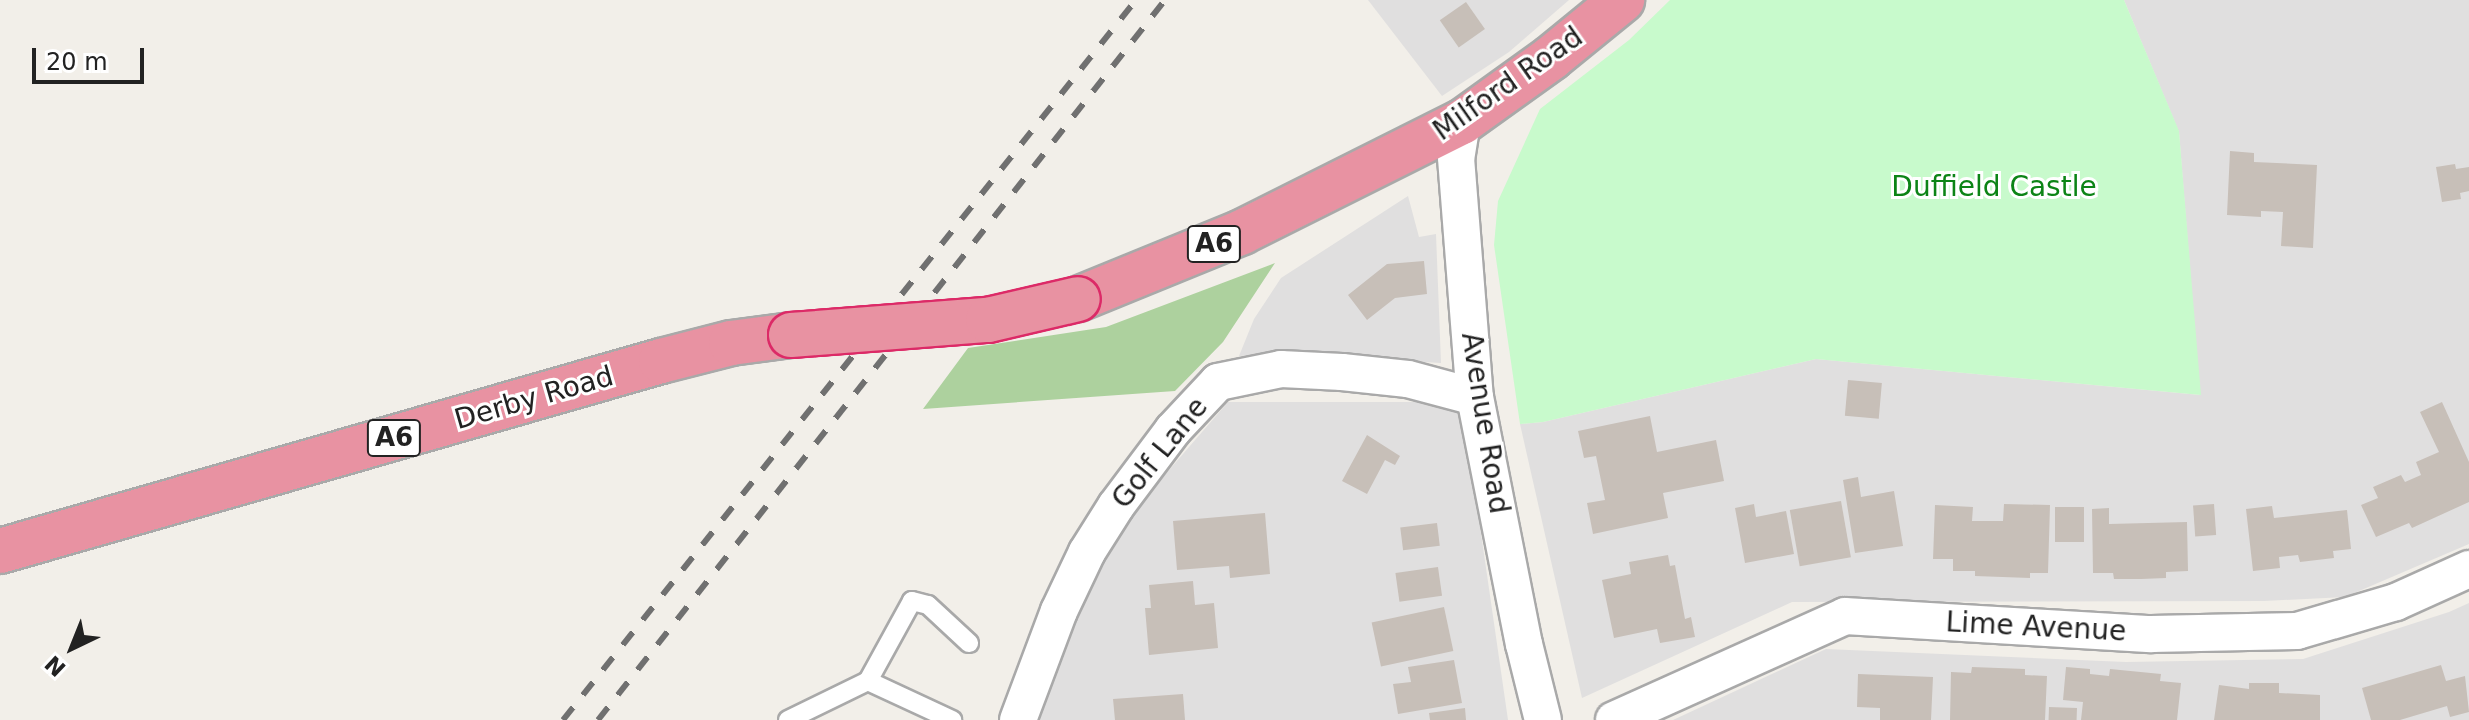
<!DOCTYPE html>
<html>
<head>
<meta charset="utf-8">
<style>
	body { margin:0 }
	#map { position:relative; width:2469px; height:720px; overflow:hidden; background:#f2efe9; font-family:"DejaVu Sans",sans-serif }
	div>[style] { position:absolute }
	[style*='--x'] { left:calc(var(--x)*1px); top:calc(var(--y)*1px); width:calc(var(--w)*1px); rotate:calc(var(--a)*1deg) }
	.residential>* { inset:0; background:#e0dfdf }
	.forest>* { inset:0; background:#add19e }
	.park>* { inset:0; background:#c8facc }
	.building>* { inset:0; background:#c7bfb8; transform-origin:0 0 }
	.roads { filter:drop-shadow(2px 0 #a9a9a9) drop-shadow(-2px 0 #a9a9a9) drop-shadow(0 2px #a9a9a9) drop-shadow(0 -2px #a9a9a9) }
	.lane>* { height:18px; margin:-9px; padding:0 9px; transform-origin:9px; border-radius:9px; background:#fff }
	.street>* { height:36px; margin:-18px; padding:0 18px; transform-origin:18px; border-radius:18px; background:#fff }
	.highway>* { height:44px; margin:-22px; padding:0 22px; transform-origin:22px; border-radius:22px; background:#e892a2 }
	.rail>* { height:6px; margin-top:-3px; transform-origin:0; background:repeating-linear-gradient(90deg,#707070 0 16px,transparent 0 32px) }
	.bridges { filter:drop-shadow(2px 0 #dc2a67) drop-shadow(-2px 0 #dc2a67) drop-shadow(0 2px #dc2a67) drop-shadow(0 -2px #dc2a67) }
	.highway-bridge>* { height:44px; margin:-22px; padding:0 22px; transform-origin:22px; border-radius:22px; background:#e892a2 }
	span { translate:-50% -50%; white-space:nowrap; text-align:center; line-height:1.15; -webkit-text-stroke:6px #fff; paint-order:stroke }
	.shield-label span { padding:2px 6px; background:#fff; border:2px solid; border-radius:6px; -webkit-text-stroke-width:0 }
	.shield-label { font-size:26px; color:#222; font-weight:700 }
	.street-label { font-size:28px; color:#222 }
	.park-label { font-size:28px; color:#0c8416 }
	.north { position:absolute; left:32px; top:608px; width:80px; height:80px; -webkit-text-stroke:6px #fff; paint-order:stroke; rotate:223deg; font-size:22px; font-weight:700; line-height:32px; text-align:center; color:#222 }
	.north::after { content:''; display:block; margin:auto; width:28px; height:36px; background:#222; clip-path:polygon(50% 0,100% 100%,50% 72%,0 100%) }
	.scale { position:absolute; left:32px; top:48px; width:112px; height:36px; box-sizing:border-box; border:4px solid #222; border-top:0; padding-left:10px; font-size:24px; line-height:28px; white-space:nowrap; color:#222; -webkit-text-stroke:6px #fff; paint-order:stroke }
</style>
</head>
<body>
<div id="map">
	<div class="residential">
		<div style="clip-path:polygon(1368px 0,1569px 0,1509px 52px,1442px 96px)"></div>
		<div style="clip-path:polygon(2124px 0,2469px 0,2469px 544px,2345px 597px,2264px 601px,1792px 602px,1582px 698px,1520px 424px,1543px 422px,1816px 359px,2200px 395px,2179px 132px)"></div>
		<div style="clip-path:polygon(1408px 196px,1419px 237px,1436px 234px,1441px 363px,1294px 354px,1239px 356px,1254px 319px,1281px 278px)"></div>
		<div style="clip-path:polygon(1228px 402px,1418px 402px,1463px 409px,1508px 720px,1039px 720px,1077px 618px,1107px 558px,1144px 499px)"></div>
		<div style="clip-path:polygon(2469px 603px,2469px 720px,1673px 720px,1826px 649px,2126px 662px,2303px 659px,2449px 612px)"></div>
	</div>
	<div class="forest">
		<div style="clip-path:polygon(1275px 263px,1223px 342px,1175px 391px,923px 409px,968px 348px,1106px 327px)"></div>
	</div>
	<div class="park">
		<div style="clip-path:polygon(1670px 0,2124px 0,2179px 131px,2201px 395px,1816px 359px,1543px 422px,1520px 424px,1494px 245px,1498px 201px,1540px 109px,1629px 40px)"></div>
	</div>
	<div class="building">
		<div style="left:1466px;top:2px;width:33px;height:32px;rotate:55deg"></div>
		<div style="clip-path:polygon(2230px 151px,2254px 153px,2254px 162px,2317px 165px,2313px 248px,2281px 246px,2283px 212px,2261px 211px,2261px 217px,2227px 215px)"></div>
		<div style="clip-path:polygon(2455px 164px,2456px 169px,2469px 167px,2469px 191px,2460px 193px,2461px 199px,2442px 202px,2436px 167px)"></div>
		<div style="clip-path:polygon(1424px 261px,1427px 294px,1395px 298px,1367px 320px,1348px 295px,1387px 264px)"></div>
		<div style="left:1848px;top:380px;width:34px;height:36px;rotate:5deg"></div>
		<div style="clip-path:polygon(2442px 402px,2469px 462px,2469px 502px,2412px 528px,2409px 523px,2376px 537px,2361px 505px,2378px 498px,2373px 487px,2401px 475px,2405px 482px,2421px 475px,2416px 462px,2439px 452px,2420px 412px)"></div>
		<div style="clip-path:polygon(1650px 416px,1657px 452px,1716px 440px,1724px 481px,1663px 493px,1668px 518px,1593px 534px,1587px 503px,1605px 500px,1596px 456px,1584px 458px,1578px 431px)"></div>
		<div style="clip-path:polygon(1367px 435px,1400px 456px,1395px 465px,1385px 460px,1367px 494px,1342px 481px)"></div>
		<div style="clip-path:polygon(1858px 477px,1861px 497px,1894px 491px,1903px 546px,1855px 553px,1843px 480px)"></div>
		<div style="left:1841px;top:501px;width:57px;height:52px;rotate:80deg"></div>
		<div style="clip-path:polygon(1754px 504px,1756px 517px,1786px 511px,1794px 554px,1745px 563px,1735px 508px)"></div>
		<div style="clip-path:polygon(2004px 504px,2050px 505px,2048px 573px,2030px 573px,2030px 578px,1975px 576px,1975px 571px,1953px 571px,1953px 559px,1933px 559px,1935px 505px,1973px 507px,1972px 521px,2003px 521px)"></div>
		<div style="left:2214px;top:504px;width:31px;height:21px;rotate:86deg"></div>
		<div style="clip-path:polygon(2272px 506px,2274px 518px,2347px 510px,2351px 549px,2333px 551px,2334px 558px,2300px 562px,2298px 555px,2279px 557px,2280px 568px,2253px 571px,2246px 509px)"></div>
		<div style="left:2055px;top:507px;width:29px;height:35px"></div>
		<div style="clip-path:polygon(2109px 508px,2109px 524px,2187px 522px,2188px 571px,2166px 572px,2166px 578px,2141px 579px,2114px 579px,2113px 573px,2093px 573px,2092px 509px)"></div>
		<div style="clip-path:polygon(1265px 513px,1270px 574px,1230px 578px,1229px 566px,1177px 570px,1173px 521px)"></div>
		<div style="left:1437px;top:523px;width:23px;height:37px;rotate:83deg"></div>
		<div style="clip-path:polygon(1668px 555px,1670px 566px,1675px 565px,1685px 619px,1691px 617px,1695px 637px,1660px 643px,1657px 629px,1614px 638px,1602px 580px,1631px 574px,1629px 562px)"></div>
		<div style="left:1438px;top:567px;width:29px;height:43px;rotate:82deg"></div>
		<div style="clip-path:polygon(1193px 581px,1195px 605px,1214px 603px,1218px 648px,1149px 655px,1145px 608px,1151px 608px,1149px 585px)"></div>
		<div style="left:1444px;top:607px;width:45px;height:74px;rotate:78deg"></div>
		<div style="clip-path:polygon(1454px 660px,1462px 703px,1398px 714px,1393px 684px,1411px 682px,1408px 667px)"></div>
		<div style="clip-path:polygon(2441px 665px,2446px 681px,2465px 676px,2469px 712px,2450px 717px,2447px 706px,2400px 720px,2371px 720px,2362px 688px)"></div>
		<div style="clip-path:polygon(1972px 667px,2025px 669px,2025px 675px,2047px 676px,2045px 720px,1950px 720px,1951px 672px,1971px 673px)"></div>
		<div style="clip-path:polygon(2066px 667px,2090px 669px,2090px 674px,2109px 676px,2110px 669px,2161px 674px,2160px 681px,2181px 683px,2177px 720px,2081px 720px,2083px 702px,2063px 700px)"></div>
		<div style="clip-path:polygon(1858px 674px,1933px 677px,1931px 720px,1880px 720px,1880px 708px,1857px 707px)"></div>
		<div style="clip-path:polygon(2249px 683px,2279px 683px,2279px 693px,2320px 695px,2320px 720px,2214px 720px,2219px 685px,2249px 689px)"></div>
		<div style="clip-path:polygon(1183px 694px,1185px 720px,1115px 720px,1113px 699px)"></div>
		<div style="left:2049px;top:707px;width:28px;height:13px;rotate:2deg"></div>
		<div style="clip-path:polygon(1465px 708px,1466px 720px,1430px 720px,1429px 713px)"></div>
	</div>
	<div class="roads">
		<div class="lane">
			<div style="--x:868;--y:681;--w:93;--a:24.9"></div>
			<div style="--x:788;--y:720;--w:89;--a:-26"></div>
			<div style="--x:868;--y:681;--w:91;--a:-61.2"></div>
			<div style="--x:912;--y:601;--w:16;--a:14"></div>
			<div style="--x:928;--y:605;--w:56;--a:42.8"></div>
		</div>
		<div class="street">
			<div style="--x:1462;--y:122;--w:36;--a:99"></div>
			<div style="--x:1456;--y:158;--w:240;--a:85.5"></div>
			<div style="--x:1475;--y:397;--w:252;--a:78.8"></div>
			<div style="--x:1524;--y:644;--w:78;--a:76"></div>
			<div style="--x:1018;--y:720;--w:116;--a:-69.4"></div>
			<div style="--x:1059;--y:611;--w:65;--a:-64.6"></div>
			<div style="--x:1087;--y:552;--w:54;--a:-57.8"></div>
			<div style="--x:1116;--y:506;--w:95;--a:-53.1"></div>
			<div style="--x:1173;--y:430;--w:66;--a:-46.8"></div>
			<div style="--x:1218;--y:382;--w:64;--a:-11.7"></div>
			<div style="--x:1281;--y:369;--w:61;--a:2.8"></div>
			<div style="--x:1342;--y:372;--w:66;--a:6.1"></div>
			<div style="--x:1408;--y:379;--w:69;--a:15"></div>
			<div style="--x:1614;--y:720;--w:253;--a:-24.2"></div>
			<div style="--x:1845;--y:616;--w:307;--a:3.4"></div>
			<div style="--x:2151;--y:634;--w:146;--a:-1.2"></div>
			<div style="--x:2297;--y:631;--w:103;--a:-16.3"></div>
			<div style="--x:2396;--y:602;--w:80;--a:-24.3"></div>
		</div>
		<div class="highway">
			<div style="--x:1078;--y:299;--w:177;--a:-22.2"></div>
			<div style="--x:1242;--y:232;--w:246;--a:-26.6"></div>
			<div style="--x:1462;--y:122;--w:110;--a:-35.7"></div>
			<div style="--x:1551;--y:58;--w:92;--a:-39.2"></div>
			<div style="--x:0;--y:551;--w:688;--a:-16.04"></div>
			<div style="--x:661;--y:361;--w:72;--a:-14.4"></div>
			<div style="--x:731;--y:343;--w:61;--a:-7.6"></div>
		</div>
	</div>
	<div class="rail">
		<div style="--x:563;--y:720;--w:920;--a:-51.49"></div>
		<div style="--x:598;--y:720;--w:916;--a:-51.78"></div>
	</div>
	<div class="bridges">
		<div class="highway-bridge">
			<div style="--x:791;--y:335;--w:198;--a:-4.4"></div>
			<div style="--x:988;--y:320;--w:92;--a:-13.1"></div>
		</div>
	</div>
	<div class="shield-label">
		<span style="left:1214px;top:244px">A6</span>
		<span style="left:394px;top:438px">A6</span>
	</div>
	<div class="street-label">
		<span style="left:1508px;top:84px;rotate:-35deg">Milford Road</span>
		<span style="left:534px;top:398px;rotate:-16deg">Derby Road</span>
		<span style="left:1485px;top:423px;rotate:81deg">Avenue Road</span>
		<span style="left:1160px;top:453px;rotate:-51deg">Golf Lane</span>
		<span style="left:2036px;top:627px;rotate:3deg">Lime Avenue</span>
	</div>
	<div class="park-label">
		<span style="left:1994px;top:187px">Duffield Castle</span>
	</div>
	<div class="north">N</div>
	<div class="scale">20 m</div>
</div>
</body>
</html>
